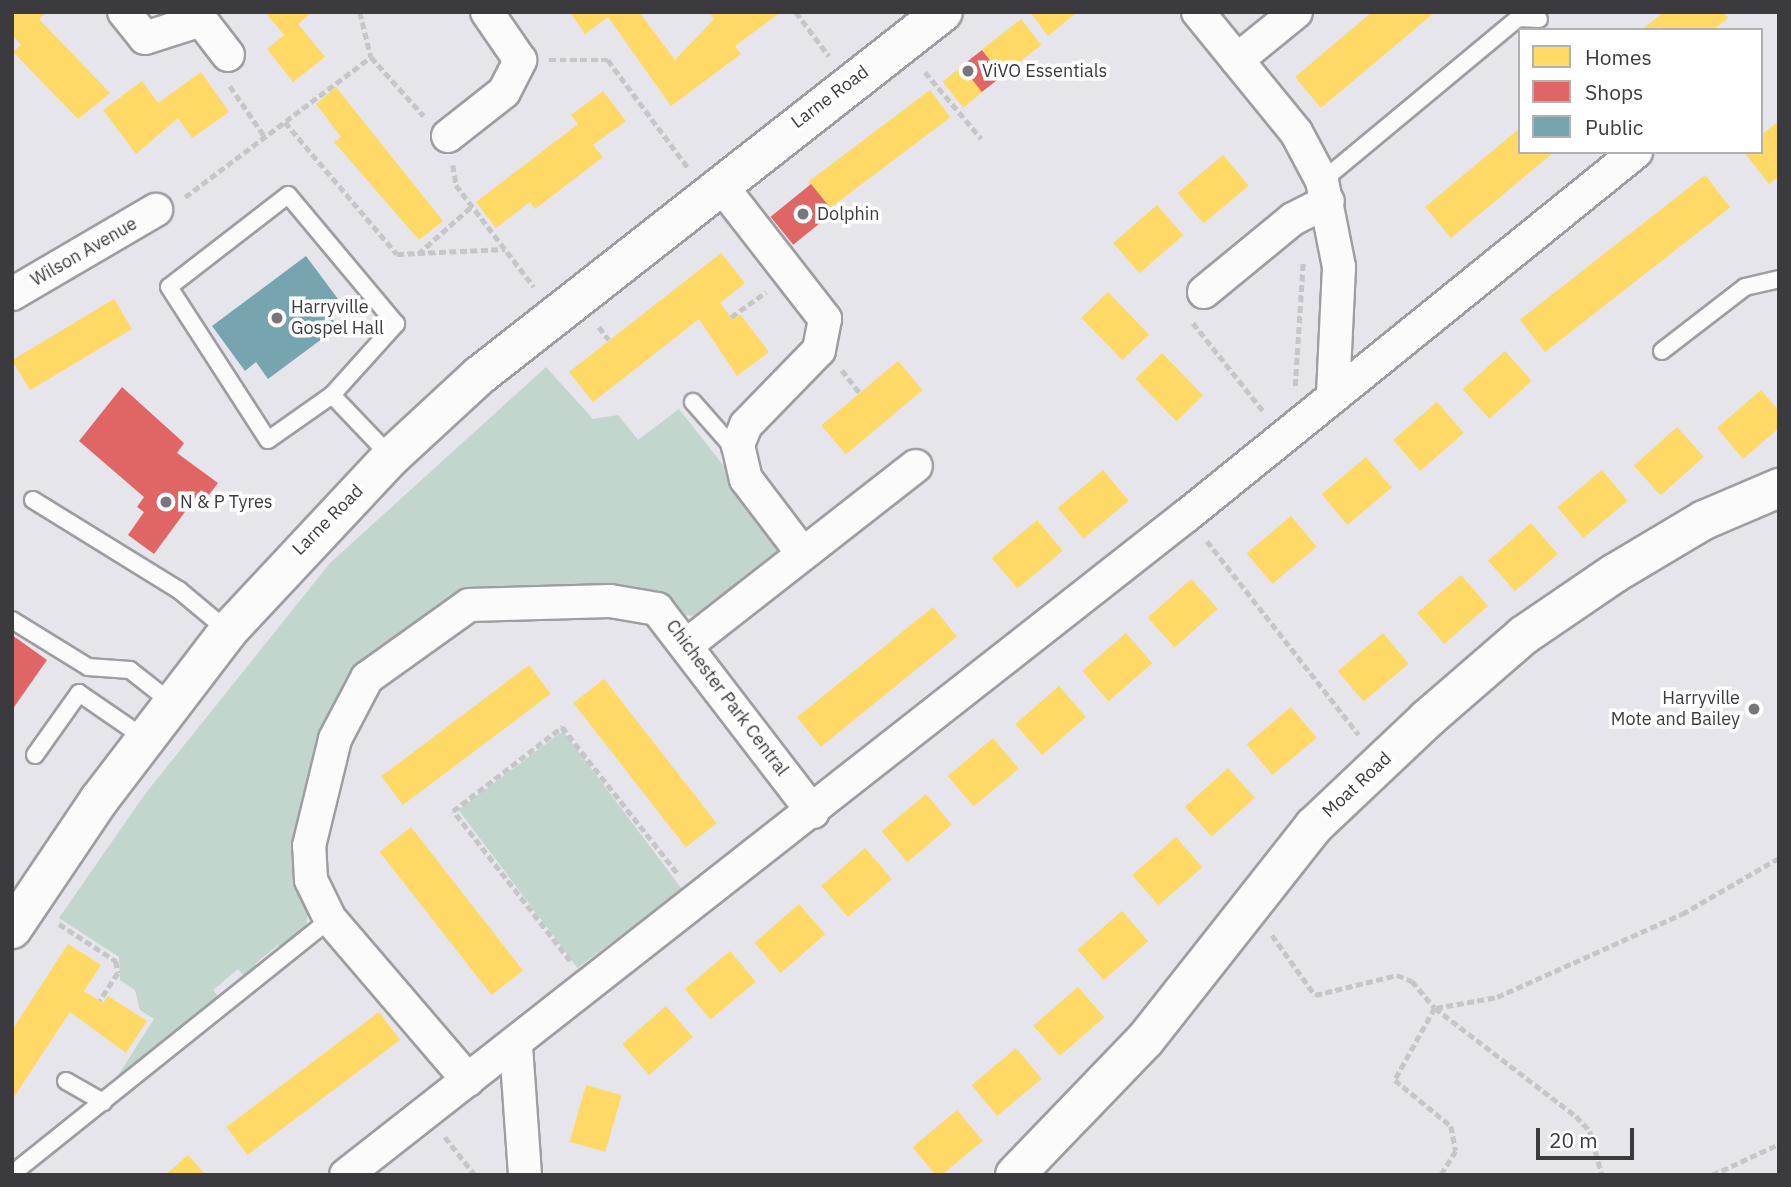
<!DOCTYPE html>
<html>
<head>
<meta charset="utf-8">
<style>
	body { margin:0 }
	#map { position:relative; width:1791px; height:1187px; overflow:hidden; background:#e6e5eb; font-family:"IBM Plex Sans",sans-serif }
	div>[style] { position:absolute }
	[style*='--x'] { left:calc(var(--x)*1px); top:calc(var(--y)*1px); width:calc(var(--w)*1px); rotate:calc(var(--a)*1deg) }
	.green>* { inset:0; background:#c2d6ce; transform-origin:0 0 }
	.homes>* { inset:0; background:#ffd966; transform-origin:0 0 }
	.shops>* { inset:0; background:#e06666; transform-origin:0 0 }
	.public>* { inset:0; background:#76a5af }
	.path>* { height:4.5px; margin-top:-2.25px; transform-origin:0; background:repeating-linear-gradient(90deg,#c6c5c7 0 7px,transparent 0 10.5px) }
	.roads { filter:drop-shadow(2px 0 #9e9ea2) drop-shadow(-2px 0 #9e9ea2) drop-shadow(0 2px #9e9ea2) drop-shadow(0 -2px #9e9ea2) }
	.lane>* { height:16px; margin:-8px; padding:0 8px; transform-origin:8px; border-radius:8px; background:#fbfbfc }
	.street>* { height:32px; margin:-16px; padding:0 16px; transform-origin:16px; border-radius:16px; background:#fbfbfc }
	.secondary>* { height:38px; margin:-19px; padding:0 19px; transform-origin:19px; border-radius:19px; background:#fbfbfc }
	.dots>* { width:19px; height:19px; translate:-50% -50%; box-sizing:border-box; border:4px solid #fff; border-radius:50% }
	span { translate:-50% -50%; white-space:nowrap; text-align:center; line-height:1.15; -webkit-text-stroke:7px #fff; paint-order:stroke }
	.poi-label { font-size:18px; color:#3b3b3f }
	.left { translate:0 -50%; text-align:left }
	.right { translate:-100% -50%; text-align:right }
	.street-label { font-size:18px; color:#3b3b3f }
	.frame { position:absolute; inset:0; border:14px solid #3b3b3f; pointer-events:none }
	.legend { position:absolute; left:1518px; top:28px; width:245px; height:126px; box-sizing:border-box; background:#fff; border:2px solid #b1b1b2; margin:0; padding:9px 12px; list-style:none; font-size:21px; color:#3b3b3f }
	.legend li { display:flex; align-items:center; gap:14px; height:35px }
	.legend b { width:35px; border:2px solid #b1b1b2 }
	.scale { position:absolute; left:1536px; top:1128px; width:98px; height:32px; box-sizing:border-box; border:4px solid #3b3b3f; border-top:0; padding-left:9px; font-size:21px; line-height:24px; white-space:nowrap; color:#3b3b3f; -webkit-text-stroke:5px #fff; paint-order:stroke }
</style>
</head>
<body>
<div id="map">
	<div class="green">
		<div style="clip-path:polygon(546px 367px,593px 419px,618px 415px,638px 440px,679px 409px,779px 536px,782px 562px,709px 617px,482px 598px,343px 706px,305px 932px,284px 952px,278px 945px,255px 964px,260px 972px,249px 982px,238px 969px,213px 990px,222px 1001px,121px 1082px,117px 1077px,154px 1019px,140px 1010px,135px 990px,120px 980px,119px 957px,59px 918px,145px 794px,330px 563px)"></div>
		<div style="left:563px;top:731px;width:198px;height:131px;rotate:53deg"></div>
	</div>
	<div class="homes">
		<div style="clip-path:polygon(12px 12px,47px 12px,39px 19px,110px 93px,78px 119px,13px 52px,21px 45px,12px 34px)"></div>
		<div style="clip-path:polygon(265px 12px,312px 12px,298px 24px,325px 57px,293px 82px,267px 49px,284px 35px)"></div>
		<div style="clip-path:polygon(570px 12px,639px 12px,675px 60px,714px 19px,709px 12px,781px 12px,735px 46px,741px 54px,671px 106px,608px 17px,585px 34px)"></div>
		<div style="clip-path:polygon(1030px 12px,1077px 12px,1048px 36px)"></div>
		<div style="clip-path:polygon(1372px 12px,1435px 12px,1321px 108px,1295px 77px)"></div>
		<div style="clip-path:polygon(1664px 12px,1723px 12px,1728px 18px,1713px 30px,1641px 30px)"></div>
		<div style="left:1021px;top:19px;width:33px;height:50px;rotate:52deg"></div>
		<div style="left:962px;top:66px;width:33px;height:25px;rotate:51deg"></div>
		<div style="clip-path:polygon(201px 72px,229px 112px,192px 138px,178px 118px,136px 154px,103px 110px,142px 81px,158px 103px)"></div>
		<div style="clip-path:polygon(336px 87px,443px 221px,419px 240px,334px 142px,341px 137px,316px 104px)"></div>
		<div style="left:930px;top:90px;width:34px;height:152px;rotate:53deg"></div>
		<div style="clip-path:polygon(603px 91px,626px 121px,593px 145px,603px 157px,535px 209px,530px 202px,496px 228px,476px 202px,578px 124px,571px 115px)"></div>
		<div style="clip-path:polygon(1779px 121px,1779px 177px,1769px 184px,1744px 152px,1761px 152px,1761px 135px)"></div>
		<div style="clip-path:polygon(1520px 128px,1520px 152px,1554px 152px,1451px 238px,1425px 207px)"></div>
		<div style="left:1223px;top:155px;width:40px;height:59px;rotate:50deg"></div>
		<div style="left:1705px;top:175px;width:41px;height:235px;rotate:52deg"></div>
		<div style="left:1157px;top:205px;width:40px;height:58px;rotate:49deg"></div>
		<div style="clip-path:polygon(721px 253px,745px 283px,720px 303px,733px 320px,740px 314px,769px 352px,737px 376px,699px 319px,593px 402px,569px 372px)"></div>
		<div style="left:1108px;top:292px;width:59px;height:37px;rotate:46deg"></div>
		<div style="left:114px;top:299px;width:35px;height:119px;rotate:59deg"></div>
		<div style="left:1505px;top:351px;width:40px;height:57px;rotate:48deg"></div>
		<div style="left:1162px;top:353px;width:59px;height:37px;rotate:46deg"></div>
		<div style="left:898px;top:361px;width:38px;height:100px;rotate:50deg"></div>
		<div style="clip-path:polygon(1761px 390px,1779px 411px,1779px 428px,1743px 459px,1717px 428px)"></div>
		<div style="left:1437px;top:402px;width:41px;height:58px;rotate:49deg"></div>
		<div style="left:1677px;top:427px;width:40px;height:58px;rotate:48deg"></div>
		<div style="left:1366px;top:457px;width:40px;height:58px;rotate:50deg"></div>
		<div style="left:1103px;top:470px;width:40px;height:59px;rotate:50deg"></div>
		<div style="left:1602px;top:470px;width:40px;height:58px;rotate:50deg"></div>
		<div style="left:1291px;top:516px;width:40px;height:58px;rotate:50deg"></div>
		<div style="left:1037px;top:520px;width:40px;height:59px;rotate:50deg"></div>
		<div style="left:1531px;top:523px;width:41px;height:57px;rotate:49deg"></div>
		<div style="left:1461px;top:575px;width:41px;height:58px;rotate:49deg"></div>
		<div style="left:1191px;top:579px;width:40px;height:58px;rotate:48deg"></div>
		<div style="left:933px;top:607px;width:38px;height:175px;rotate:51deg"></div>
		<div style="left:1126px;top:633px;width:40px;height:58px;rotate:49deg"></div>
		<div style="left:1383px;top:633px;width:40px;height:59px;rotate:50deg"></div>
		<div style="left:529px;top:665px;width:36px;height:185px;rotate:53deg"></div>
		<div style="left:604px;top:679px;width:183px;height:39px;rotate:52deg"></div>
		<div style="left:1059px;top:686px;width:41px;height:58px;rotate:49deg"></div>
		<div style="left:1291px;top:707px;width:40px;height:58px;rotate:50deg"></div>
		<div style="left:993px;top:738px;width:40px;height:59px;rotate:50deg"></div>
		<div style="left:1228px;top:768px;width:40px;height:58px;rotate:48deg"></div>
		<div style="left:926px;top:794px;width:40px;height:58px;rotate:50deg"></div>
		<div style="left:411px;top:827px;width:182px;height:40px;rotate:52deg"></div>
		<div style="left:1176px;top:837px;width:40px;height:58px;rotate:49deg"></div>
		<div style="left:865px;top:848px;width:41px;height:58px;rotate:49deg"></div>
		<div style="left:799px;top:904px;width:40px;height:59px;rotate:49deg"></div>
		<div style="left:1122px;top:911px;width:40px;height:59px;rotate:49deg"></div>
		<div style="clip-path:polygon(68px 944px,101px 965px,84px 991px,103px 1003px,108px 996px,147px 1021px,126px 1053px,70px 1012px,12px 1100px,12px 1030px)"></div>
		<div style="left:730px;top:951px;width:40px;height:59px;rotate:50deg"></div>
		<div style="left:1078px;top:987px;width:40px;height:59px;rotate:49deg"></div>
		<div style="left:666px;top:1006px;width:41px;height:58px;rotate:49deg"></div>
		<div style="left:379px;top:1012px;width:35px;height:191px;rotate:53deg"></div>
		<div style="left:1016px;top:1048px;width:40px;height:58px;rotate:50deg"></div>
		<div style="left:586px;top:1085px;width:37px;height:59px;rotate:16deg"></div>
		<div style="left:957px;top:1110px;width:40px;height:58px;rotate:50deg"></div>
		<div style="clip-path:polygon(188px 1155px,206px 1175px,165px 1175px)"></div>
	</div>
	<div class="shops">
		<div style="left:982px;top:50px;width:33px;height:26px;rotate:52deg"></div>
		<div style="left:811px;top:184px;width:36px;height:52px;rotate:51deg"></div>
		<div style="clip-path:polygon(122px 387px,184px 443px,177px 453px,218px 483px,208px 496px,201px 490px,154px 554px,128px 535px,144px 512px,137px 507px,144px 497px,79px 441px)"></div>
		<div style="clip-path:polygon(12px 635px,47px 660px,12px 710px)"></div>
	</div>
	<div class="public">
		<div style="clip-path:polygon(306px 256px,338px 299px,325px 309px,338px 327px,268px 379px,256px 362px,245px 371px,212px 326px)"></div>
	</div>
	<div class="path">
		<div style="--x:360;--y:12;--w:46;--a:76.3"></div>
		<div style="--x:371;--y:57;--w:79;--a:48.1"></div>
		<div style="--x:796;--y:12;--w:55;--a:53.1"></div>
		<div style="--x:549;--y:60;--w:59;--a:0"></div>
		<div style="--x:608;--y:60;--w:136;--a:53.4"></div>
		<div style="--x:925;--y:72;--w:87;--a:49.7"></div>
		<div style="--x:230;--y:86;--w:62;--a:55.5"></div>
		<div style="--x:285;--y:122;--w:173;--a:49.7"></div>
		<div style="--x:397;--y:254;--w:108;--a:-2.7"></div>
		<div style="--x:453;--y:165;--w:20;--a:81"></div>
		<div style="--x:456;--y:185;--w:128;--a:52.6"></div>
		<div style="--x:185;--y:197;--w:233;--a:-37"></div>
		<div style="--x:418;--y:254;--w:72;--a:-41.6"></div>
		<div style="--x:731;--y:317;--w:43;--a:-35.5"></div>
		<div style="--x:1193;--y:323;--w:114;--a:51.4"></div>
		<div style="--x:599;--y:327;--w:16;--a:52"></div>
		<div style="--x:842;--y:370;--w:28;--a:52"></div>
		<div style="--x:1295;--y:386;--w:124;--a:-86.3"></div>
		<div style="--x:1207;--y:541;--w:246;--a:51.9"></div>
		<div style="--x:59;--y:924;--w:68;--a:33"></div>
		<div style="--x:116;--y:961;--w:12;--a:81"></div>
		<div style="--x:118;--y:973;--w:33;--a:123"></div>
		<div style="--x:1272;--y:935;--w:74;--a:54.4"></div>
		<div style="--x:1315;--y:995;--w:84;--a:-13.7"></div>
		<div style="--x:1397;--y:975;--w:16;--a:22"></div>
		<div style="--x:1412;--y:981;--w:35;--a:50"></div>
		<div style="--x:1435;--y:1008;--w:178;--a:37.5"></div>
		<div style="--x:1576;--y:1116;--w:21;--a:47"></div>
		<div style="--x:1590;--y:1131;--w:46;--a:74.7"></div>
		<div style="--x:570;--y:961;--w:190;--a:-128"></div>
		<div style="--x:453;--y:811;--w:138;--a:-37.6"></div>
		<div style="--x:562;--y:727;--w:187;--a:51.7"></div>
		<div style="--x:1435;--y:1008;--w:82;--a:119.1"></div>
		<div style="--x:1395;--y:1080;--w:72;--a:39.4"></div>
		<div style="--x:1451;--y:1126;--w:25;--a:79"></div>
		<div style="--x:1456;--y:1151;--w:28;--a:122"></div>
		<div style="--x:1436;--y:1008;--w:62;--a:-10.2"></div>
		<div style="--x:1497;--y:997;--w:203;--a:-24.2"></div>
		<div style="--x:1682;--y:914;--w:112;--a:-30"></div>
		<div style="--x:445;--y:1137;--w:48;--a:51.7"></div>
		<div style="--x:1712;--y:1175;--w:74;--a:-24.8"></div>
	</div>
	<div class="roads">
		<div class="lane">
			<div style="--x:1322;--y:181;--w:255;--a:-39.7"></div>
			<div style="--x:1518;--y:18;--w:21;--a:3"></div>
			<div style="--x:1662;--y:351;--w:105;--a:-37.6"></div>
			<div style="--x:1745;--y:287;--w:35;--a:-13"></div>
			<div style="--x:332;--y:395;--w:96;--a:-48"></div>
			<div style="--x:396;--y:324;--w:168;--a:-129.9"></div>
			<div style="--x:288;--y:195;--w:150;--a:142.3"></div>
			<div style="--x:169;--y:287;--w:182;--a:57.1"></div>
			<div style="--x:268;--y:440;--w:78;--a:-35.1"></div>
			<div style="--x:332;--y:395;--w:86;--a:46.4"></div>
			<div style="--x:693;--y:402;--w:67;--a:48.7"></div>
			<div style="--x:33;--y:500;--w:172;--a:31.7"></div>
			<div style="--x:179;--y:590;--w:64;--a:39.9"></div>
			<div style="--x:12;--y:620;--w:89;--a:31.7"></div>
			<div style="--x:88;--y:667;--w:42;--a:4.1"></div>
			<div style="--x:130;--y:670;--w:55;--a:38.3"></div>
			<div style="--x:35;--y:755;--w:76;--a:-54.6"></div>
			<div style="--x:79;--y:693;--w:81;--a:34.5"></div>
			<div style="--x:66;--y:1081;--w:43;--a:29.6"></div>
			<div style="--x:12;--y:1174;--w:408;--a:-38.7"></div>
		</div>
		<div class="street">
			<div style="--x:124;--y:12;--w:33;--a:51"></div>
			<div style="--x:145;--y:38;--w:59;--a:-17.8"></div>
			<div style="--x:201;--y:20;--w:44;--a:52.4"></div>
			<div style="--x:1198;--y:12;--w:155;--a:50.8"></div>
			<div style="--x:1296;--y:132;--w:55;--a:62"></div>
			<div style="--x:1322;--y:181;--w:88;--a:78.8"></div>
			<div style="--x:1339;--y:267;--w:125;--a:92.7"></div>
			<div style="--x:1237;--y:60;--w:76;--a:-39.1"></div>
			<div style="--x:448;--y:136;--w:71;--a:-38.2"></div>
			<div style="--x:504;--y:92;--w:36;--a:-63"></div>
			<div style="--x:520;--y:60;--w:58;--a:-124.5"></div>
			<div style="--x:720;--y:184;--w:171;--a:52.1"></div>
			<div style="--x:825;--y:319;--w:32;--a:101"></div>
			<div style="--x:819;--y:350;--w:105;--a:134.2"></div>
			<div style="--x:746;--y:425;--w:22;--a:112"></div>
			<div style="--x:738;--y:445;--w:35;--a:77"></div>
			<div style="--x:746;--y:479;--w:94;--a:52.8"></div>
			<div style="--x:1204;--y:292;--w:115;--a:-39.4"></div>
			<div style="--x:1293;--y:219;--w:39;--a:-27"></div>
			<div style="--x:12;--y:294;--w:167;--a:-30.3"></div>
			<div style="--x:688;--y:644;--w:289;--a:-38"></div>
			<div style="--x:516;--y:1046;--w:129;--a:86"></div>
			<div style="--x:468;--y:1080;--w:212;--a:-130.6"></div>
			<div style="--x:330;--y:919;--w:43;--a:-116"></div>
			<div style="--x:311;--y:880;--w:34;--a:-93"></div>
			<div style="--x:309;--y:846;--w:110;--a:-76.3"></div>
			<div style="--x:335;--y:739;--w:69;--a:-62.3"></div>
			<div style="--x:367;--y:678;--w:125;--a:-35.6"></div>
			<div style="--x:469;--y:605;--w:141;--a:-1.6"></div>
			<div style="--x:610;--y:601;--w:48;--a:9.7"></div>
			<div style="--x:657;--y:609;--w:256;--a:52.5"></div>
			<div style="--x:346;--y:1175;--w:1068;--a:-38.12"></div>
			<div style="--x:1186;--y:516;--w:579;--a:-38.97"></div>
		</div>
		<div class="secondary">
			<div style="--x:12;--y:929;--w:156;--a:-56"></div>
			<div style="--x:99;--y:800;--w:213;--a:-52.6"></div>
			<div style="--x:228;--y:631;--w:238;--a:-46.9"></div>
			<div style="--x:391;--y:457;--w:121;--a:-42.7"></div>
			<div style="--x:480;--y:375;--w:588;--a:-38.1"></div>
			<div style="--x:1015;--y:1175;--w:187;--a:-46.1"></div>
			<div style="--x:1145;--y:1040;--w:273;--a:-51.7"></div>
			<div style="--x:1314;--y:826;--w:156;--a:-43.4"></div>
			<div style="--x:1427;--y:719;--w:128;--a:-40.9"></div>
			<div style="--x:1524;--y:635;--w:110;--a:-34.3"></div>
			<div style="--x:1615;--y:573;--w:104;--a:-30.8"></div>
			<div style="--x:1704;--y:520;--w:82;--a:-23.1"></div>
		</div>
	</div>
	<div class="dots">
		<div style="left:968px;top:71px;background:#77767b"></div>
		<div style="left:803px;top:214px;background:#77767b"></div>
		<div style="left:277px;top:318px;background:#77767b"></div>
		<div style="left:166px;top:502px;background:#77767b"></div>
		<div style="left:1754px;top:709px;background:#77767b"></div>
	</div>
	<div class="poi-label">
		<span class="left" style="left:982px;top:71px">ViVO Essentials</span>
		<span class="left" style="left:817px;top:214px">Dolphin</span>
		<span class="left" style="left:291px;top:318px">Harryville<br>Gospel Hall</span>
		<span class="left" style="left:180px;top:502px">N &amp; P Tyres</span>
		<span class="right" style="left:1740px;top:709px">Harryville<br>Mote and Bailey</span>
	</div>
	<div class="street-label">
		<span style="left:830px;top:97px;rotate:-37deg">Larne Road</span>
		<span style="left:84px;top:252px;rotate:-30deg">Wilson Avenue</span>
		<span style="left:328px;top:520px;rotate:-45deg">Larne Road</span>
		<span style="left:727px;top:698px;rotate:53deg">Chichester Park Central</span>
		<span style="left:1357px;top:785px;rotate:-43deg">Moat Road</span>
	</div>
	<div class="frame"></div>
	<ul class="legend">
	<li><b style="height:19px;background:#ffd966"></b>Homes</li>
	<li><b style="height:19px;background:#e06666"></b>Shops</li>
	<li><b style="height:19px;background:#76a5af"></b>Public</li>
	</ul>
	<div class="scale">20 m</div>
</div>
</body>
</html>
